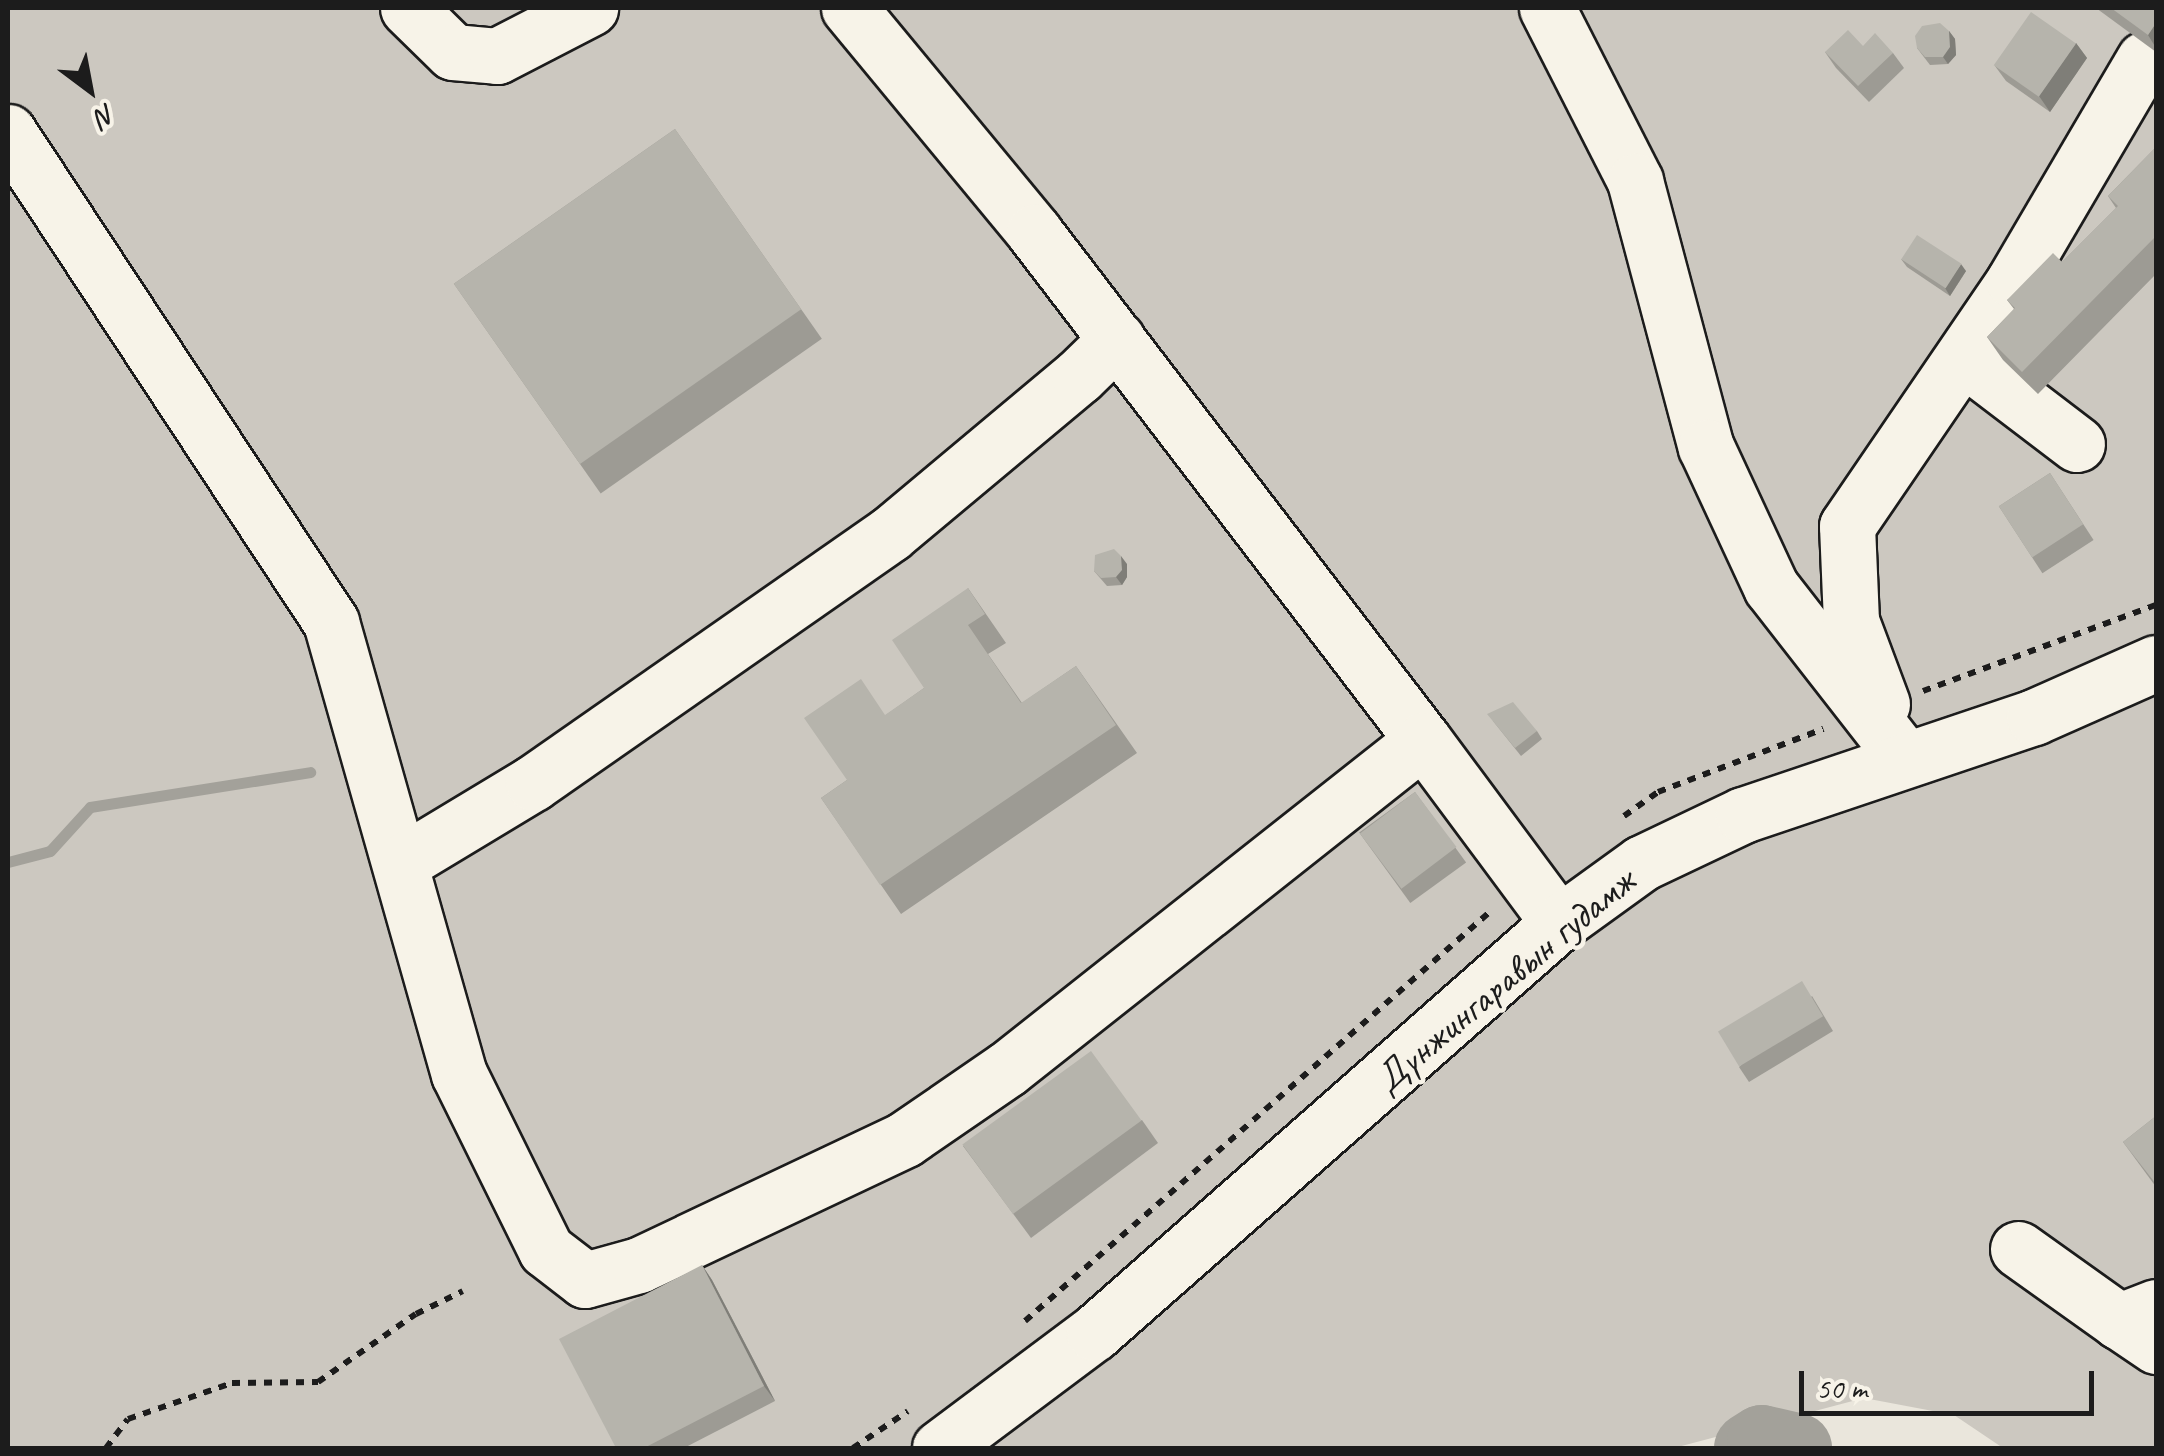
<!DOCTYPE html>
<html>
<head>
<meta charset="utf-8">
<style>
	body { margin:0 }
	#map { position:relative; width:2164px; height:1456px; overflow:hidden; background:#eae6dc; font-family:Caveat,sans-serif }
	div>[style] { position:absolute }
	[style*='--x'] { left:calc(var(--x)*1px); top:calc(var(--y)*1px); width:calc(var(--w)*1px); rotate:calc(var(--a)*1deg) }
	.green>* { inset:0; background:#ccc8c0 }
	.stream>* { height:11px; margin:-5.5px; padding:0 5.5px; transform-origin:5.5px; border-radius:5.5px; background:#a3a19a }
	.river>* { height:70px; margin:-35px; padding:0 35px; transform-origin:35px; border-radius:35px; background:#a3a19a }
	.path>* { height:6px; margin-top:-3px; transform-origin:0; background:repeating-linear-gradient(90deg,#1c1c1c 0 8px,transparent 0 16px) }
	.roads { filter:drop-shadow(2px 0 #1c1c1c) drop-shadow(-2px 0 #1c1c1c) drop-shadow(0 2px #1c1c1c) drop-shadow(0 -2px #1c1c1c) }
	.minor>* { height:55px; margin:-27.5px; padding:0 27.5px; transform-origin:27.5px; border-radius:27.5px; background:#f7f3e8 }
	.major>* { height:55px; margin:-27.5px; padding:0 27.5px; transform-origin:27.5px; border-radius:27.5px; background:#f7f3e8 }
	.wall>* { inset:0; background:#9d9b94; transform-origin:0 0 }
	.shaded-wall>* { inset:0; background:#7f7e78 }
	.building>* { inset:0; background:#b6b4ac; transform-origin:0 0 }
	span { translate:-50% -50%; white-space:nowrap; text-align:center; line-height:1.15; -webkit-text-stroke:9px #f7f3e8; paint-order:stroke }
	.street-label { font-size:40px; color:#1c1c1c }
	.frame { position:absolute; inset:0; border:10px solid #1c1c1c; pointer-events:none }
	.north { position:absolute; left:40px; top:40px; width:100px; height:100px; -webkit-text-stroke:8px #f7f3e8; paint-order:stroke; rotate:148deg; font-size:28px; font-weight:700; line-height:40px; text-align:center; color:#1c1c1c }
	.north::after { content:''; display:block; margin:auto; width:35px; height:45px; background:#1c1c1c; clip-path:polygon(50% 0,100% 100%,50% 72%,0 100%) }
	.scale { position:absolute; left:1799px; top:1371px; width:295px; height:45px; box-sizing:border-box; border:5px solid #1c1c1c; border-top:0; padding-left:12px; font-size:30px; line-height:35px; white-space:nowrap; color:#1c1c1c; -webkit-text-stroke:8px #f7f3e8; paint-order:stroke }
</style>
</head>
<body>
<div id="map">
	<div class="green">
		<div style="clip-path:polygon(8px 8px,2156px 8px,2156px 1448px,2003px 1448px,1954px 1415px,1864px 1398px,1674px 1448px,8px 1448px)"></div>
	</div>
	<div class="stream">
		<div style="--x:8;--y:862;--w:43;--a:-14.7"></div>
		<div style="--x:50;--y:851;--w:59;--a:-47.7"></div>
		<div style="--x:90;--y:807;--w:223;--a:-9"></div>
	</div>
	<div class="river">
		<div style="--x:1749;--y:1448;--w:15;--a:-32"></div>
		<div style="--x:1762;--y:1440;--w:36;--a:13"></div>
	</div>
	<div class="path">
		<div style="--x:1923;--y:691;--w:248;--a:-20.3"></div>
		<div style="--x:1624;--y:816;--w:42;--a:-35.2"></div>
		<div style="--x:1658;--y:792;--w:177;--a:-20.9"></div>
		<div style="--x:1025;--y:1321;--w:622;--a:-41.35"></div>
		<div style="--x:106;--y:1448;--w:36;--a:-53"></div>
		<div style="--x:128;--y:1419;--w:110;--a:-19.1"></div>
		<div style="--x:232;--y:1383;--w:86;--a:-0.7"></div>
		<div style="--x:318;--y:1382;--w:119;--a:-34.8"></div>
		<div style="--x:416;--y:1314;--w:52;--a:-26.1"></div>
		<div style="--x:853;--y:1448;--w:66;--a:-33.9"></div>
	</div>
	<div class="roads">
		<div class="minor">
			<div style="--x:408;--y:8;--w:63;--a:44.4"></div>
			<div style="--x:453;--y:52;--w:44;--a:5.2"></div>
			<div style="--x:497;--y:56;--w:105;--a:-27.3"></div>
			<div style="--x:849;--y:8;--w:291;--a:50.4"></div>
			<div style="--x:1034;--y:232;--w:640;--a:52.56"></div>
			<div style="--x:1547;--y:8;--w:194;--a:63"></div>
			<div style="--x:1635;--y:181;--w:275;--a:75.1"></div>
			<div style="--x:1706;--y:447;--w:154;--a:65.1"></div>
			<div style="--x:1771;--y:587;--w:217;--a:52.1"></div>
			<div style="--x:8;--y:132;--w:587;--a:56.61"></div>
			<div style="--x:331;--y:622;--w:470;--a:74.2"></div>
			<div style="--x:459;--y:1074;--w:196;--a:63.7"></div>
			<div style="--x:546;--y:1250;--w:49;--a:37.6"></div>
			<div style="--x:585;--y:1280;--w:56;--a:-15.5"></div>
			<div style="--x:639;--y:1265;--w:294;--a:-25.3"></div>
			<div style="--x:905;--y:1139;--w:124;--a:-34.5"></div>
			<div style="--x:1007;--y:1069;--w:530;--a:-38.34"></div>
			<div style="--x:1423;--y:740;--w:228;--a:53.4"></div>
			<div style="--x:1964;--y:358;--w:142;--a:37.3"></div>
			<div style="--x:1882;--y:704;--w:89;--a:-110.5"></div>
			<div style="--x:1851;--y:621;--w:95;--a:-92.4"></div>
			<div style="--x:1847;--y:526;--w:297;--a:-55.7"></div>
			<div style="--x:2014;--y:281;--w:257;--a:-59.6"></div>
			<div style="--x:402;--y:862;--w:153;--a:-31.1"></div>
			<div style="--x:533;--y:783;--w:435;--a:-34.9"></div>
			<div style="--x:890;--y:534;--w:246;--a:-39.9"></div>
			<div style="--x:1079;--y:376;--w:53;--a:-44.2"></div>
			<div style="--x:2018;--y:1249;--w:124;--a:35.5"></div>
			<div style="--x:2156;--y:1307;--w:40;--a:159"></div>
			<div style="--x:2119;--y:1321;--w:45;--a:34"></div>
		</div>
		<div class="major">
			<div style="--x:940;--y:1448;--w:192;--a:-36.8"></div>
			<div style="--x:1094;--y:1333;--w:620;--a:-41.4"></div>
			<div style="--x:1559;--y:923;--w:102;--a:-35.9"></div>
			<div style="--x:1642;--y:863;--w:112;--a:-25.4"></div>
			<div style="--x:1743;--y:815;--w:307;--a:-18.6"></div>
			<div style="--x:2034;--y:717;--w:133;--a:-23.9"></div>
		</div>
	</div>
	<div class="wall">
		<div style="clip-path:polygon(2096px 8px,2156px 8px,2156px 52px)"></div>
		<div style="clip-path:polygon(1949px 31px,1955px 39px,1956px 55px,1948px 64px,1930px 65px,1917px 48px)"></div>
		<div style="clip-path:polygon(2076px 43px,2087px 58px,2050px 112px,2006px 81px,1995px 66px)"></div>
		<div style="clip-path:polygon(1863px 46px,1893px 53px,1904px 68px,1869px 102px,1836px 68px,1825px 52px)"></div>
		<div style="left:675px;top:129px;width:256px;height:270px;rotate:55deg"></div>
		<div style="clip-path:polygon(2156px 147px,2156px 274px,2038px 394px,2003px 360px,1987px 337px,2014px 309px,2007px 300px,2062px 262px,2116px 208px,2108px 196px)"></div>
		<div style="clip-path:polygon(1901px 259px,1966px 271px,1950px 296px,1907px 267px)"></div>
		<div style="left:2050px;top:473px;width:80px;height:61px;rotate:57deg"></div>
		<div style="clip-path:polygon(1127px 564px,1127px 577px,1122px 585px,1107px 586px,1094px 571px)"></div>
		<div style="clip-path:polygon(968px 588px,1006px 643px,988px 654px,1022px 703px,1076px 666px,1137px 753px,901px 914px,821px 798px,847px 780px,886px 715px,924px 688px)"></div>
		<div style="clip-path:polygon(1493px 721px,1537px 731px,1542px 739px,1521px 756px)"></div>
		<div style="left:1415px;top:792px;width:87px;height:69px;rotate:54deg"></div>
		<div style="clip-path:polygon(1812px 996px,1833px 1031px,1749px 1082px,1739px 1067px)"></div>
		<div style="clip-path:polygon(2156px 1116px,2156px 1187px,2123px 1142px)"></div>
		<div style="clip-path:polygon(1142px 1120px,1158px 1143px,1031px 1238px,963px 1146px)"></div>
		<div style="clip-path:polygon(702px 1265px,712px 1280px,775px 1401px,684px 1448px,616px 1448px)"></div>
	</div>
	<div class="shaded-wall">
		<div style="clip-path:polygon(2156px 23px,2156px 48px,2148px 35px)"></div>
		<div style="clip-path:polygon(1949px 31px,1955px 39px,1956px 55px,1948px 64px,1943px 57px)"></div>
		<div style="clip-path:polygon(2076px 43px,2087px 58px,2050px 112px,2039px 96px)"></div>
		<div style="clip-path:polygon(1961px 264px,1966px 271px,1950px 296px,1945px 288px)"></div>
		<div style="clip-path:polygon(1121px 556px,1127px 564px,1127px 577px,1122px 585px,1116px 577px)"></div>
		<div style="clip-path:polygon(702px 1265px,712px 1280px,775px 1401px,764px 1386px)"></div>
	</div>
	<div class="building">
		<div style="clip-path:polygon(2111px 8px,2156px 8px,2156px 23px,2148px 35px)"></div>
		<div style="left:2031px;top:12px;width:55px;height:65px;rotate:35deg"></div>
		<div style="clip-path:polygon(1940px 23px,1949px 31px,1950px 47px,1943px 57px,1925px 57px,1917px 48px,1915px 36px,1922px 26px)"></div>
		<div style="clip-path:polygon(1848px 30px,1863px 46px,1875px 33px,1893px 53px,1858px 86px,1825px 52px)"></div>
		<div style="left:675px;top:129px;width:220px;height:270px;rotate:55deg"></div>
		<div style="clip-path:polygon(2156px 147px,2156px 236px,2022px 372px,1987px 337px,2015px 308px,2007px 300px,2053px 253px,2062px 262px,2118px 206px,2108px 196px)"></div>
		<div style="left:1917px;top:235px;width:53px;height:29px;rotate:33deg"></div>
		<div style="left:2050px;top:473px;width:61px;height:61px;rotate:57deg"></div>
		<div style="clip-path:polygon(1114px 549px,1121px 556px,1122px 570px,1116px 577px,1101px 578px,1094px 571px,1095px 555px)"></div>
		<div style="clip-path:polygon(968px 588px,985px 614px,968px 625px,1021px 703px,1076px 666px,1116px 725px,880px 885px,821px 798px,847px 780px,804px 718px,861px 679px,885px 715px,924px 688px,892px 640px)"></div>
		<div style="clip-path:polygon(1513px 702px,1537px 731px,1515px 748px,1487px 714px)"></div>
		<div style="left:1415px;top:792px;width:69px;height:69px;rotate:53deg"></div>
		<div style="left:1802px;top:981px;width:41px;height:98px;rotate:59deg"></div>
		<div style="left:1091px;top:1051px;width:86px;height:159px;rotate:54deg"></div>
		<div style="clip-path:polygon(2156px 1116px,2156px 1184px,2123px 1142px)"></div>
		<div style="clip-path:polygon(702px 1265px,764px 1386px,644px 1448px,616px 1448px,559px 1339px)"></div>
	</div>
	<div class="street-label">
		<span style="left:1504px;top:980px;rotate:-40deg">Дүнжингаравын гудамж</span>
	</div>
	<div class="frame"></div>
	<div class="north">N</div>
	<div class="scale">50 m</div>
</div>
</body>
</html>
